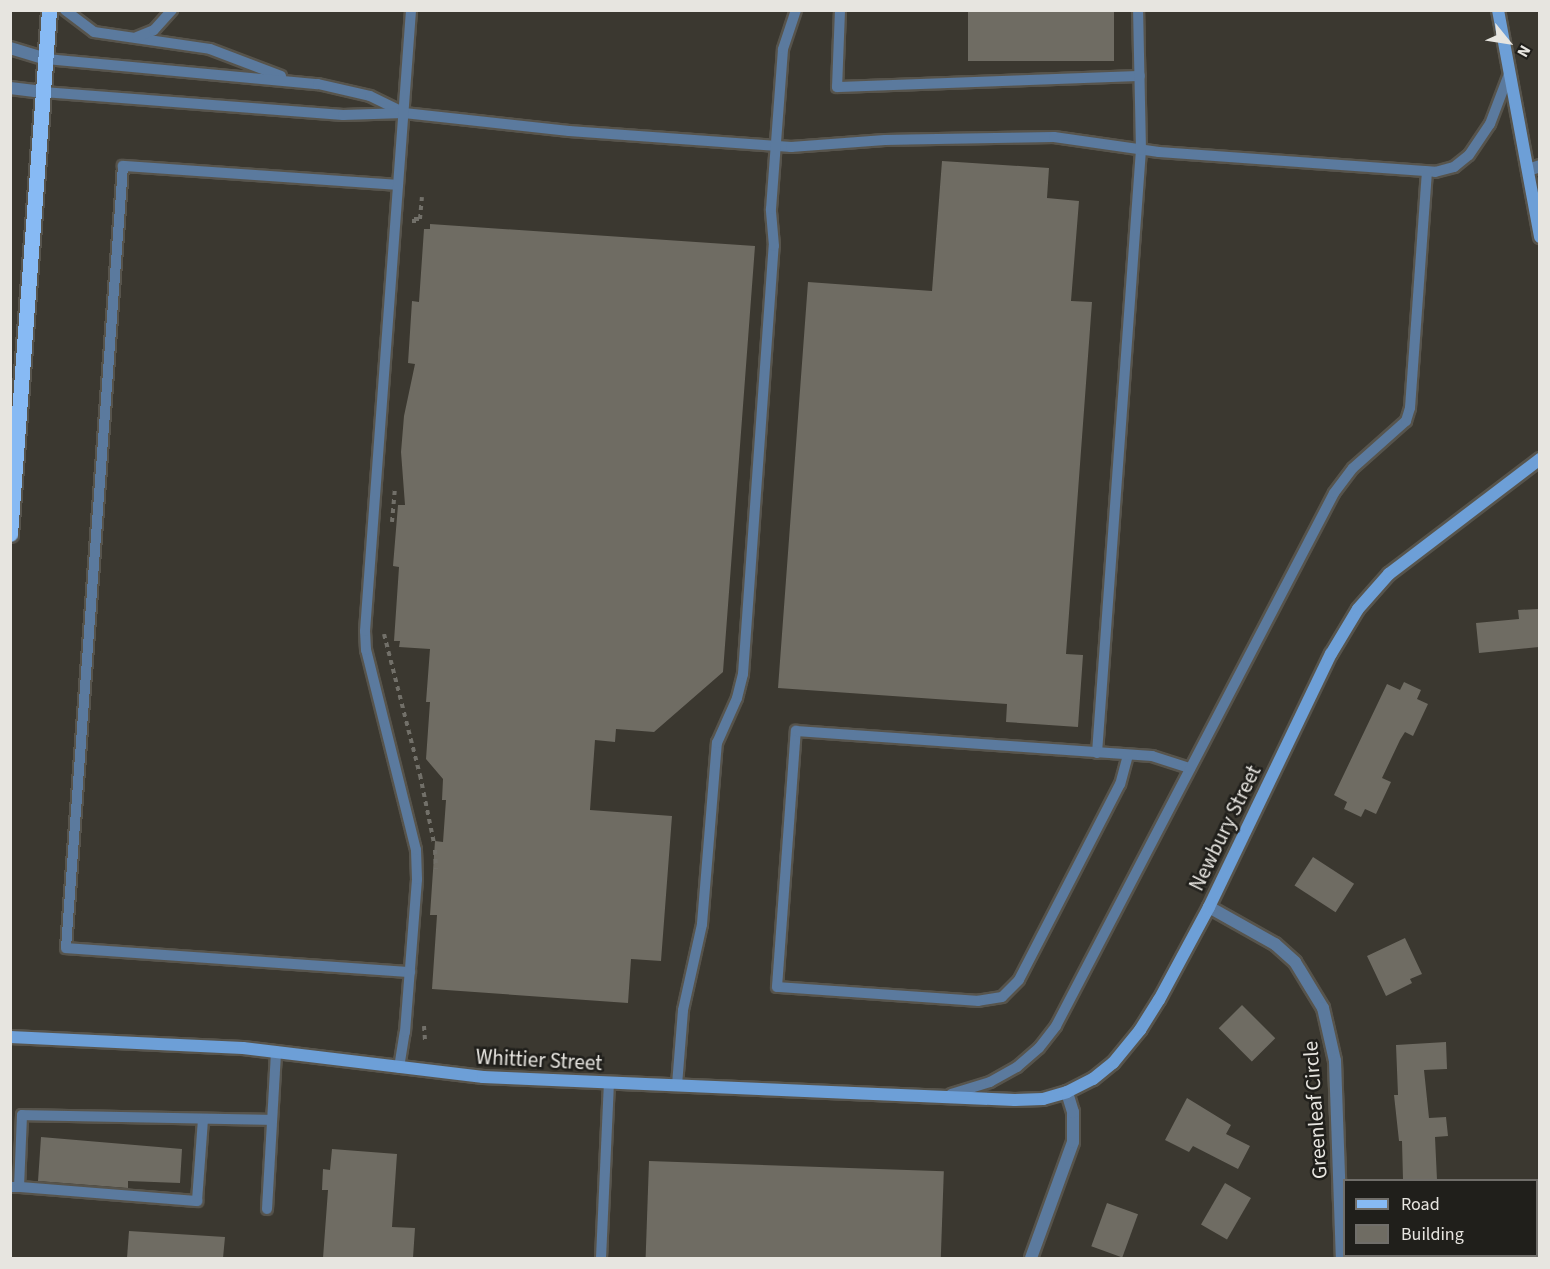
<!DOCTYPE html>
<html>
<head>
<meta charset="utf-8">
<style>
	body { margin:0 }
	#map { position:relative; width:1550px; height:1269px; overflow:hidden; background:#3b3830; font-family:"Source Sans 3",sans-serif }
	div>[style] { position:absolute }
	[style*='--x'] { left:calc(var(--x)*1px); top:calc(var(--y)*1px); width:calc(var(--w)*1px); rotate:calc(var(--a)*1deg) }
	.building>* { inset:0; background:#6f6c63; transform-origin:0 0 }
	.path>* { height:4px; margin-top:-2px; transform-origin:0; background:repeating-linear-gradient(90deg,#727069 0 4.5px,transparent 0 9px) }
	.roads { filter:drop-shadow(2px 0 #57544c) drop-shadow(-2px 0 #57544c) drop-shadow(0 2px #57544c) drop-shadow(0 -2px #57544c) }
	.lane>* { height:10px; margin:-5px; padding:0 5px; transform-origin:5px; border-radius:5px; background:#5b7a9e }
	.street>* { height:12px; margin:-6px; padding:0 6px; transform-origin:6px; border-radius:6px; background:#5b7a9e }
	.secondary>* { height:12px; margin:-6px; padding:0 6px; transform-origin:6px; border-radius:6px; background:#6d9fd7 }
	.primary>* { height:15px; margin:-7.5px; padding:0 7.5px; transform-origin:7.5px; border-radius:7.5px; background:#87baf4 }
	span { translate:-50% -50%; white-space:nowrap; text-align:center; line-height:1.15; -webkit-text-stroke:5px #201f1b; paint-order:stroke }
	.street-label { font-size:21px; color:#e7e5e0 }
	.frame { position:absolute; inset:0; border:12px solid #e7e5e0; pointer-events:none }
	.legend { position:absolute; left:1343px; top:1179px; width:195px; height:78px; box-sizing:border-box; background:#201f1b; border:2px solid #706e6a; margin:0; padding:8px 10px; list-style:none; font-size:18px; color:#e7e5e0 }
	.legend li { display:flex; align-items:center; gap:12px; height:30px }
	.legend b { width:30px; border:2px solid #706e6a }
	.north { position:absolute; left:1478px; top:12px; width:60px; height:60px; -webkit-text-stroke:4px #201f1b; paint-order:stroke; rotate:120deg; font-size:16px; font-weight:700; line-height:24px; text-align:center; color:#e7e5e0 }
	.north::after { content:''; display:block; margin:auto; width:21px; height:27px; background:#e7e5e0; clip-path:polygon(50% 0,100% 100%,50% 72%,0 100%) }
</style>
</head>
<body>
<div id="map">
	<div class="building">
		<div style="left:968px;top:10px;width:146px;height:51px"></div>
		<div style="clip-path:polygon(942px 161px,1049px 168px,1047px 198px,1079px 201px,1071px 301px,1092px 302px,1066px 654px,1083px 655px,1078px 727px,1006px 722px,1007px 704px,778px 688px,808px 282px,932px 291px)"></div>
		<div style="clip-path:polygon(430px 224px,755px 246px,723px 672px,654px 732px,616px 729px,615px 742px,595px 740px,590px 810px,672px 816px,661px 961px,631px 959px,628px 1003px,432px 989px,437px 915px,430px 915px,435px 841px,443px 842px,446px 800px,442px 800px,443px 779px,426px 759px,430px 702px,426px 702px,430px 649px,399px 647px,400px 641px,394px 641px,399px 567px,393px 566px,398px 505px,405px 505px,401px 452px,404px 416px,415px 364px,408px 363px,412px 301px,419px 302px,424px 229px,430px 229px)"></div>
		<div style="clip-path:polygon(1539px 609px,1539px 647px,1479px 653px,1476px 623px,1519px 619px,1518px 610px)"></div>
		<div style="clip-path:polygon(1404px 682px,1421px 690px,1417px 699px,1428px 704px,1413px 736px,1405px 732px,1400px 740px,1382px 778px,1391px 782px,1376px 814px,1365px 809px,1361px 817px,1344px 809px,1347px 802px,1334px 795px,1387px 684px,1400px 690px)"></div>
		<div style="left:1313px;top:857px;width:49px;height:34px;rotate:33deg"></div>
		<div style="clip-path:polygon(1405px 938px,1422px 974px,1410px 979px,1412px 983px,1386px 996px,1367px 956px)"></div>
		<div style="left:1242px;top:1005px;width:47px;height:33px;rotate:45deg"></div>
		<div style="clip-path:polygon(1446px 1042px,1447px 1069px,1424px 1070px,1429px 1118px,1446px 1117px,1448px 1136px,1435px 1137px,1437px 1180px,1403px 1180px,1402px 1141px,1399px 1141px,1394px 1095px,1398px 1095px,1396px 1045px)"></div>
		<div style="clip-path:polygon(1187px 1098px,1231px 1125px,1226px 1134px,1250px 1146px,1238px 1169px,1193px 1146px,1189px 1152px,1165px 1140px)"></div>
		<div style="clip-path:polygon(41px 1137px,182px 1149px,180px 1183px,128px 1181px,128px 1188px,38px 1181px)"></div>
		<div style="clip-path:polygon(332px 1149px,397px 1154px,392px 1227px,415px 1228px,413px 1258px,323px 1258px,328px 1190px,322px 1190px,323px 1169px,330px 1170px)"></div>
		<div style="left:649px;top:1161px;width:295px;height:97px;rotate:2deg"></div>
		<div style="left:1225px;top:1183px;width:30px;height:48px;rotate:30deg"></div>
		<div style="left:1107px;top:1203px;width:33px;height:46px;rotate:20deg"></div>
		<div style="clip-path:polygon(129px 1231px,225px 1237px,223px 1258px,127px 1258px)"></div>
	</div>
	<div class="path">
		<div style="--x:414;--y:223;--w:4;--a:-90"></div>
		<div style="--x:414;--y:219;--w:6;--a:0"></div>
		<div style="--x:420;--y:219;--w:22;--a:-85"></div>
		<div style="--x:392;--y:522;--w:34;--a:-85"></div>
		<div style="--x:384;--y:634;--w:146;--a:75.7"></div>
		<div style="--x:420;--y:775;--w:69;--a:78.4"></div>
		<div style="--x:435;--y:850;--w:19;--a:87"></div>
		<div style="--x:424;--y:1026;--w:14;--a:86"></div>
	</div>
	<div class="roads">
		<div class="lane">
			<div style="--x:65;--y:10;--w:36;--a:37"></div>
			<div style="--x:94;--y:32;--w:117;--a:8.3"></div>
			<div style="--x:210;--y:49;--w:76;--a:20.8"></div>
			<div style="--x:840;--y:10;--w:77;--a:92.2"></div>
			<div style="--x:837;--y:87;--w:303;--a:-2.1"></div>
			<div style="--x:137;--y:37;--w:18;--a:-22"></div>
			<div style="--x:154;--y:30;--w:27;--a:-48"></div>
			<div style="--x:46;--y:59;--w:273;--a:5.3"></div>
			<div style="--x:318;--y:84;--w:53;--a:13"></div>
			<div style="--x:370;--y:96;--w:37;--a:26"></div>
			<div style="--x:43;--y:92;--w:301;--a:4.4"></div>
			<div style="--x:343;--y:115;--w:61;--a:-1.9"></div>
			<div style="--x:404;--y:113;--w:166;--a:6.2"></div>
			<div style="--x:569;--y:131;--w:223;--a:4.1"></div>
			<div style="--x:791;--y:147;--w:94;--a:-4.3"></div>
			<div style="--x:885;--y:140;--w:169;--a:-1"></div>
			<div style="--x:1054;--y:137;--w:106;--a:8.1"></div>
			<div style="--x:1159;--y:152;--w:277;--a:4.1"></div>
			<div style="--x:1435;--y:172;--w:20;--a:-15"></div>
			<div style="--x:1454;--y:167;--w:19;--a:-39"></div>
			<div style="--x:1469;--y:155;--w:37;--a:-56"></div>
			<div style="--x:1490;--y:124;--w:53;--a:-69.2"></div>
			<div style="--x:398;--y:185;--w:276;--a:-176"></div>
			<div style="--x:123;--y:166;--w:784;--a:94.17"></div>
			<div style="--x:66;--y:948;--w:345;--a:4"></div>
			<div style="--x:1097;--y:753;--w:605;--a:-85.83"></div>
			<div style="--x:1141;--y:150;--w:140;--a:-91.2"></div>
			<div style="--x:1128;--y:755;--w:30;--a:105"></div>
			<div style="--x:1120;--y:784;--w:220;--a:117.3"></div>
			<div style="--x:1019;--y:980;--w:24;--a:135"></div>
			<div style="--x:1002;--y:997;--w:24;--a:171"></div>
			<div style="--x:978;--y:1001;--w:201;--a:-176"></div>
			<div style="--x:777;--y:987;--w:257;--a:-85.8"></div>
			<div style="--x:796;--y:731;--w:357;--a:4"></div>
			<div style="--x:1152;--y:756;--w:40;--a:18"></div>
			<div style="--x:399;--y:1068;--w:36;--a:-81"></div>
			<div style="--x:405;--y:1032;--w:153;--a:-85.5"></div>
			<div style="--x:417;--y:879;--w:29;--a:-92"></div>
			<div style="--x:416;--y:850;--w:206;--a:-104"></div>
			<div style="--x:366;--y:650;--w:19;--a:-93"></div>
			<div style="--x:365;--y:631;--w:623;--a:-85.76"></div>
			<div style="--x:677;--y:1085;--w:75;--a:-85.4"></div>
			<div style="--x:683;--y:1010;--w:88;--a:-77.5"></div>
			<div style="--x:702;--y:924;--w:182;--a:-85.3"></div>
			<div style="--x:717;--y:743;--w:49;--a:-66"></div>
			<div style="--x:737;--y:698;--w:25;--a:-76"></div>
			<div style="--x:743;--y:674;--w:429;--a:-85.9"></div>
			<div style="--x:774;--y:246;--w:37;--a:-95"></div>
			<div style="--x:771;--y:209;--w:160;--a:-85.7"></div>
			<div style="--x:783;--y:49;--w:41;--a:-71.6"></div>
			<div style="--x:951;--y:1094;--w:41;--a:-17.1"></div>
			<div style="--x:990;--y:1082;--w:31;--a:-29"></div>
			<div style="--x:1017;--y:1067;--w:29;--a:-41"></div>
			<div style="--x:1039;--y:1048;--w:28;--a:-52"></div>
			<div style="--x:1056;--y:1026;--w:601;--a:-62.45"></div>
			<div style="--x:1334;--y:493;--w:31;--a:-53"></div>
			<div style="--x:1353;--y:468;--w:71;--a:-41.6"></div>
			<div style="--x:1406;--y:421;--w:14;--a:-73"></div>
			<div style="--x:1410;--y:408;--w:237;--a:-85.9"></div>
			<div style="--x:10;--y:1187;--w:9;--a:0"></div>
			<div style="--x:19;--y:1187;--w:72;--a:-87.6"></div>
			<div style="--x:22;--y:1115;--w:250;--a:1.1"></div>
			<div style="--x:19;--y:1187;--w:179;--a:4.5"></div>
			<div style="--x:197;--y:1201;--w:82;--a:-85.8"></div>
			<div style="--x:267;--y:1209;--w:158;--a:-86.7"></div>
			<div style="--x:601;--y:1258;--w:175;--a:-87.4"></div>
		</div>
		<div class="street">
			<div style="--x:10;--y:48;--w:38;--a:17"></div>
			<div style="--x:10;--y:88;--w:33;--a:7"></div>
			<div style="--x:1528;--y:170;--w:13;--a:-18"></div>
			<div style="--x:1209;--y:907;--w:76;--a:29.3"></div>
			<div style="--x:1275;--y:944;--w:27;--a:42"></div>
			<div style="--x:1295;--y:962;--w:54;--a:58.7"></div>
			<div style="--x:1323;--y:1008;--w:54;--a:77.2"></div>
			<div style="--x:1335;--y:1061;--w:197;--a:88"></div>
			<div style="--x:1031;--y:1258;--w:123;--a:-70.1"></div>
			<div style="--x:1073;--y:1142;--w:30;--a:-90"></div>
			<div style="--x:1073;--y:1112;--w:21;--a:-107"></div>
		</div>
		<div class="secondary">
			<div style="--x:1498;--y:10;--w:231;--a:79.5"></div>
			<div style="--x:10;--y:1037;--w:233;--a:2.7"></div>
			<div style="--x:243;--y:1048;--w:242;--a:6.9"></div>
			<div style="--x:483;--y:1077;--w:532;--a:2.48"></div>
			<div style="--x:1015;--y:1100;--w:28;--a:-2"></div>
			<div style="--x:1043;--y:1099;--w:25;--a:-16"></div>
			<div style="--x:1067;--y:1092;--w:29;--a:-27"></div>
			<div style="--x:1093;--y:1079;--w:26;--a:-39"></div>
			<div style="--x:1113;--y:1063;--w:43;--a:-50.7"></div>
			<div style="--x:1140;--y:1030;--w:36;--a:-58"></div>
			<div style="--x:1159;--y:1000;--w:106;--a:-61.7"></div>
			<div style="--x:1209;--y:907;--w:281;--a:-64.3"></div>
			<div style="--x:1331;--y:654;--w:52;--a:-59"></div>
			<div style="--x:1358;--y:609;--w:47;--a:-48.5"></div>
			<div style="--x:1389;--y:574;--w:190;--a:-37.3"></div>
		</div>
		<div class="primary">
			<div style="--x:10;--y:534;--w:525;--a:-85.74"></div>
		</div>
	</div>
	<div class="street-label">
		<span style="left:1225px;top:828px;rotate:-64deg">Newbury Street</span>
		<span style="left:539px;top:1060px;rotate:3deg">Whittier Street</span>
		<span style="left:1315px;top:1110px;rotate:-94deg">Greenleaf Circle</span>
	</div>
	<div class="frame"></div>
	<ul class="legend">
	<li><b style="height:8px;background:#87baf4"></b>Road</li>
	<li><b style="height:16px;background:#6f6c63"></b>Building</li>
	</ul>
	<div class="north">N</div>
</div>
</body>
</html>
